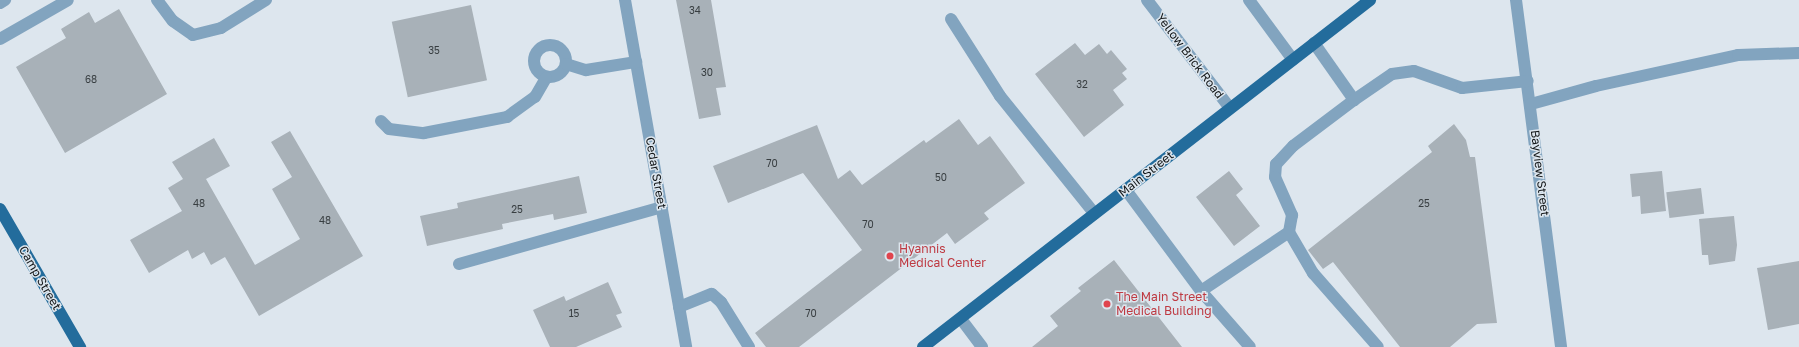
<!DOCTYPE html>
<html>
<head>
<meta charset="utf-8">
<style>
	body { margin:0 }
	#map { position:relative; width:1799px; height:347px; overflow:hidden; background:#dde6ee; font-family:"Golos Text",sans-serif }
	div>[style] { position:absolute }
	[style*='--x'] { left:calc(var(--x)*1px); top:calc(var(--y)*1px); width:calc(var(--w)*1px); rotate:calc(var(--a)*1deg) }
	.building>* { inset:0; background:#a8b1b8; transform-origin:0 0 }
	.minor>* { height:12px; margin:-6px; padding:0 6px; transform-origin:6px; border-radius:6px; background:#82a4bf }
	.minor>.ring { margin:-6px; padding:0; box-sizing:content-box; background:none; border:12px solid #82a4bf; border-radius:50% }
	.major>* { height:12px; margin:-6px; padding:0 6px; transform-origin:6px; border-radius:6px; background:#236c9c }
	.dots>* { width:11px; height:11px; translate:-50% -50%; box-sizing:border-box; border:2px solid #dde6ee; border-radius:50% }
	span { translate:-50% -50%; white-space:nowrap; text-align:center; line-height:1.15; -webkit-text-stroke:3px #dde6ee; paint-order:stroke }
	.number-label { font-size:10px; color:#383e41 }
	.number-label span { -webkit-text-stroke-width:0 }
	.street-label { font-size:12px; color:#131719 }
	.health-label { font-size:12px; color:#be3a42 }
	.left { translate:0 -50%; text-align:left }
</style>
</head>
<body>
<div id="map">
	<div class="building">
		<div style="clip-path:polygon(676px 0,711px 0,726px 87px,716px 88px,721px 115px,699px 119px)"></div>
		<div style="left:471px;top:5px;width:77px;height:81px;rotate:78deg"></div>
		<div style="clip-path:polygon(119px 9px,167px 94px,65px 153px,16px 67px,66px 38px,61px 29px,89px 12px,95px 23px)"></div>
		<div style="clip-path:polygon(1075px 43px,1085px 55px,1099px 44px,1107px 54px,1111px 50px,1127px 69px,1122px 73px,1127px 79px,1113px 90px,1124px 105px,1084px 137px,1035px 74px)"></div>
		<div style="clip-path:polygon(959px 119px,978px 145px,990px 136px,1025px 183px,984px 213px,989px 219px,955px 244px,947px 233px,799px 347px,766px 347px,755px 333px,862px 250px,803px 173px,728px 203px,713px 166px,817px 125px,838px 179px,850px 170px,862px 185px,924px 140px,926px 143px)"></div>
		<div style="clip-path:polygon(1454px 124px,1466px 140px,1470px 157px,1475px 157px,1497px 323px,1477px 324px,1450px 347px,1400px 347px,1333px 262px,1323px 269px,1308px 250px,1432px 152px,1428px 146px)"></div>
		<div style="clip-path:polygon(290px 131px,363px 256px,259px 316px,225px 257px,211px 265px,204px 252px,192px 259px,188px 250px,149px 273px,130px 240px,182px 211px,168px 188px,183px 179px,172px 162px,214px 138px,230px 166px,206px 179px,255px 265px,300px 239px,272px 189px,292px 177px,271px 142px)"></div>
		<div style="clip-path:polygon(1229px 171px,1243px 189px,1236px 195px,1260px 226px,1234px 246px,1196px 197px)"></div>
		<div style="clip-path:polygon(1662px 171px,1666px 211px,1641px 214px,1640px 196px,1632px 197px,1630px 174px)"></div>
		<div style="clip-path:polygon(579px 176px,587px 213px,554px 220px,553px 214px,502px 224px,503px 229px,427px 246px,420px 216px,458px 208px,457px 203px)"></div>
		<div style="left:1701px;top:188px;width:26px;height:35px;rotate:83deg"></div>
		<div style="clip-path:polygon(1734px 216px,1737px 245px,1735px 261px,1709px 265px,1708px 255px,1702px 255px,1699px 219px)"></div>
		<div style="clip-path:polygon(1114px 260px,1182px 347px,1032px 347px,1058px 326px,1050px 316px,1081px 291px,1078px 288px)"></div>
		<div style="clip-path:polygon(1799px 261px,1799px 324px,1768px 330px,1757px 268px)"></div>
		<div style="clip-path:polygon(608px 282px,622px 313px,616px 315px,622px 327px,576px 347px,550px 347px,533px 310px,564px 296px,566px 301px)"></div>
	</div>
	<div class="minor">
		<div style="--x:157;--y:0;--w:26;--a:53"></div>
		<div style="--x:173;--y:21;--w:24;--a:35"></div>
		<div style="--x:193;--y:35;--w:29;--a:-14"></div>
		<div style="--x:221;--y:28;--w:53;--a:-31.9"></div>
		<div style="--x:625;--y:0;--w:352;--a:80"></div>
		<div style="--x:1147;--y:0;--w:136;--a:52.5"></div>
		<div style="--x:1249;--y:0;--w:74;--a:53.7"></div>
		<div style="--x:1516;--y:0;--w:350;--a:82.6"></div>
		<div style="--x:0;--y:3;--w:6;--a:-31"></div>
		<div style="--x:951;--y:19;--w:91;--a:57.5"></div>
		<div style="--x:1000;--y:96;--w:151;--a:51.2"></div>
		<div style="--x:0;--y:39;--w:78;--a:-29.8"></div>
		<div style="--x:1314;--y:43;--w:70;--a:54.9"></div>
		<div style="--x:1354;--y:100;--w:76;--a:143"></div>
		<div style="--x:1293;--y:146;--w:25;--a:133"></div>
		<div style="--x:1276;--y:164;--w:13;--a:94"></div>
		<div style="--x:1275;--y:177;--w:42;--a:65.9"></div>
		<div style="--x:1292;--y:215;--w:17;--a:100"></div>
		<div style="--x:1289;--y:232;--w:48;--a:59.7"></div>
		<div style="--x:1313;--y:273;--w:98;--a:48.7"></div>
		<div class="ring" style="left:534px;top:45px;width:20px;height:20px"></div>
		<div style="--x:566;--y:64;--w:21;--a:17"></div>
		<div style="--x:586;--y:70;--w:51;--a:-9.1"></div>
		<div style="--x:1354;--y:100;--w:46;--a:-34.4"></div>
		<div style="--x:1392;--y:74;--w:22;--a:-8"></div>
		<div style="--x:1414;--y:71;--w:51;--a:19.5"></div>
		<div style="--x:1462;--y:88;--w:66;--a:-6.1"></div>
		<div style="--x:1531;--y:104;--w:67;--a:-15.5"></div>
		<div style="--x:1596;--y:86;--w:145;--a:-12.3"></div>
		<div style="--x:1738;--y:55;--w:61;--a:-1.9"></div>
		<div style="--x:381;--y:121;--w:11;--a:45"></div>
		<div style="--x:389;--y:129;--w:35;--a:7"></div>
		<div style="--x:424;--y:133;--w:85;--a:-10.9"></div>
		<div style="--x:507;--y:117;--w:34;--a:-36"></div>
		<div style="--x:535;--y:97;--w:22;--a:-60"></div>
		<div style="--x:1126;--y:190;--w:126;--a:53.4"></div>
		<div style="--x:1201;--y:291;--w:74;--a:48.8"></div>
		<div style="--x:459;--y:264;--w:211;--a:-15.7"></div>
		<div style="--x:1201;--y:291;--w:106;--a:-33.8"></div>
		<div style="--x:679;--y:307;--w:35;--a:-22"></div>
		<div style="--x:712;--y:294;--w:12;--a:42"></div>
		<div style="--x:721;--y:302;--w:53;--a:58.1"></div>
		<div style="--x:961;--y:319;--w:35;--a:53"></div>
	</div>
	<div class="major">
		<div style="--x:0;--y:209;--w:160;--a:59.9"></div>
		<div style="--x:923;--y:347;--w:566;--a:-37.82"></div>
	</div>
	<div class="dots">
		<div style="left:890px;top:256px;background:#e0444e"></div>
		<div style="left:1107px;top:304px;background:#e0444e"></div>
	</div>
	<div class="number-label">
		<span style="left:695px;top:11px">34</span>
		<span style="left:434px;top:51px">35</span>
		<span style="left:707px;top:73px">30</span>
		<span style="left:91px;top:80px">68</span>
		<span style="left:1082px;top:85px">32</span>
		<span style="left:772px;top:164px">70</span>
		<span style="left:941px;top:178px">50</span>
		<span style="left:199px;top:204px">48</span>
		<span style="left:1424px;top:204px">25</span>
		<span style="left:517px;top:210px">25</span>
		<span style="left:325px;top:221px">48</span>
		<span style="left:868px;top:225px">70</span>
		<span style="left:574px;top:314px">15</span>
		<span style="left:811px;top:314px">70</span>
	</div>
	<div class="street-label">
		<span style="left:1190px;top:56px;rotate:53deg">Yellow Brick Road</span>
		<span style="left:656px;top:173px;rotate:80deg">Cedar Street</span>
		<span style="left:1540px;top:173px;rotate:83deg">Bayview Street</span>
		<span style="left:1146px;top:174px;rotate:-38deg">Main Street</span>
		<span style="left:40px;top:278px;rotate:60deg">Camp Street</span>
	</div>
	<div class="health-label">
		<span class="left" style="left:899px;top:256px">Hyannis<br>Medical Center</span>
		<span class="left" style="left:1116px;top:304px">The Main Street<br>Medical Building</span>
	</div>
</div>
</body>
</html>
